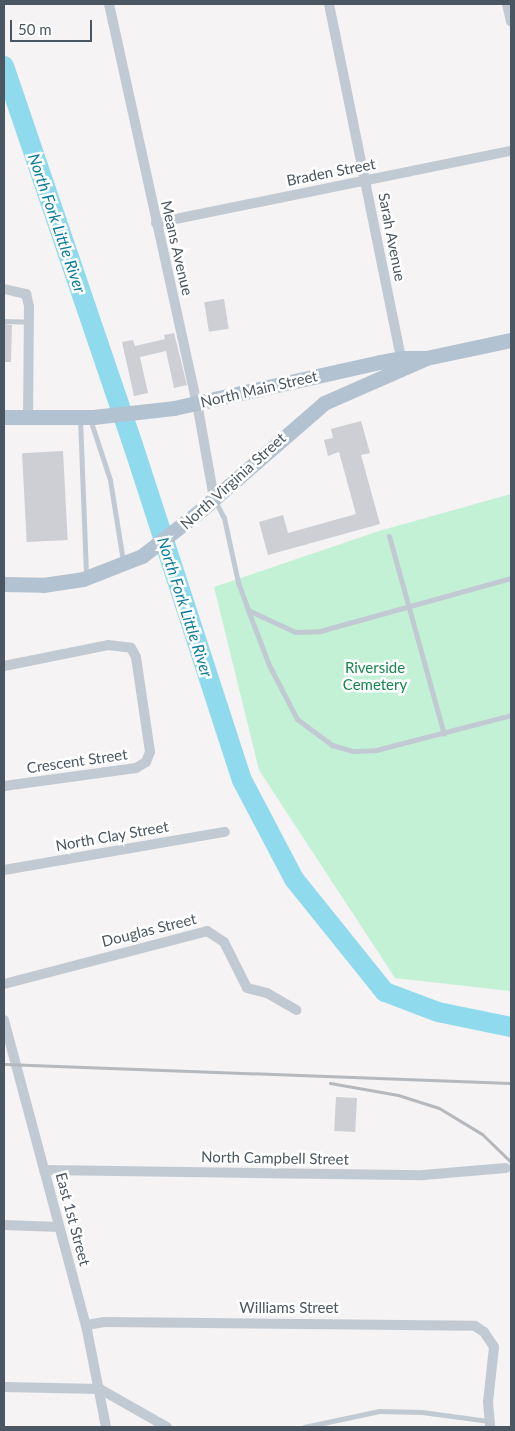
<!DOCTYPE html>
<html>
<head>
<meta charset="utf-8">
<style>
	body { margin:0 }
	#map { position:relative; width:515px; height:1431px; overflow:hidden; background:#f5f3f3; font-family:Lato,sans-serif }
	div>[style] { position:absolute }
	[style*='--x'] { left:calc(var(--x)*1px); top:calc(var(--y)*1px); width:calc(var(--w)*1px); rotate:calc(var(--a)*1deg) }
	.green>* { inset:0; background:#c3f1d5 }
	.river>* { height:20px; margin:-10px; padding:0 10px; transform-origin:10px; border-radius:10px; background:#90daee }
	.building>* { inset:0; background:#cdcfd5; transform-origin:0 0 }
	.service>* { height:5px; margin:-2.5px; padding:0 2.5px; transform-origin:2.5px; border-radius:2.5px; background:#c1cad2 }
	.minor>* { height:10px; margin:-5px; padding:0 5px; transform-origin:5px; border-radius:5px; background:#c1cad2 }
	.primary>* { height:15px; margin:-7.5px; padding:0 7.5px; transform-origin:7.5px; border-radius:7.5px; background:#b3c2d1 }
	.rail>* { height:3px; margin:-1.5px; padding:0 1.5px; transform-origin:1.5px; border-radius:1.5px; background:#b5b8bd }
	span { translate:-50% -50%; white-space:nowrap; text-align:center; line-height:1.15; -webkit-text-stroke:5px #fff; paint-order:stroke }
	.street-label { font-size:15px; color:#4a5661 }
	.park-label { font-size:15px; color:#17864f }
	.water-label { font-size:16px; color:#0c7c9b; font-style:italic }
	.frame { position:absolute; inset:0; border:5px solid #4a5661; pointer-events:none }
	.scale { position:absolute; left:10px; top:20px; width:82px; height:22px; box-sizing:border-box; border:2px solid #4a5661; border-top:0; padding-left:6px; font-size:15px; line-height:18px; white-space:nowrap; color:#4a5661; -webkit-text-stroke:4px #fff; paint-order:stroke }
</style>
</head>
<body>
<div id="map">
	<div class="green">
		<div style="clip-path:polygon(511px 494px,511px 991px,395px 978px,259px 770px,214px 587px,379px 531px)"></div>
	</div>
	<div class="river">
		<div style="--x:4;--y:66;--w:400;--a:71.2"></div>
		<div style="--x:133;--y:445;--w:352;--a:72"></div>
		<div style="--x:242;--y:780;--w:112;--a:62.3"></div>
		<div style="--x:294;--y:879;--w:145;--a:51.2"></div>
		<div style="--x:385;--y:992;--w:57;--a:20.7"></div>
		<div style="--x:438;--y:1012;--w:75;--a:11.6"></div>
	</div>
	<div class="building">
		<div style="left:224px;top:299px;width:30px;height:20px;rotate:81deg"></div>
		<div style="clip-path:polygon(4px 324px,12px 325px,11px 362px,4px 362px)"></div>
		<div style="clip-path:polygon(174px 333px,187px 385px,174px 388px,166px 351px,140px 357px,148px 393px,134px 396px,122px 342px,133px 340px,135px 346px,165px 339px,164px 335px)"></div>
		<div style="clip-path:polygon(361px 421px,370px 453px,361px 455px,380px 524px,268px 555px,259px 522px,283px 515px,288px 533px,356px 514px,339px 452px,328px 456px,324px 440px,333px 438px,331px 429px)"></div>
		<div style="left:63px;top:451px;width:89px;height:41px;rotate:87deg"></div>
		<div style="left:336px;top:1097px;width:21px;height:34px;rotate:3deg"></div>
	</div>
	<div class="service">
		<div style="--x:4;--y:321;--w:25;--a:2"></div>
		<div style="--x:80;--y:418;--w:159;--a:87.8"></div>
		<div style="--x:90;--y:419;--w:64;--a:71.8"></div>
		<div style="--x:110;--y:480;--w:82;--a:80.9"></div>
		<div style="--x:215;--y:501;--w:19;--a:62"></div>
		<div style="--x:224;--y:518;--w:66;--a:77.7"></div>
		<div style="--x:238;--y:582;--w:30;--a:70"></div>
		<div style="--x:248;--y:610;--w:52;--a:25.1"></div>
		<div style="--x:295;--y:632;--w:25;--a:-2"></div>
		<div style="--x:320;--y:631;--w:198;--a:-15.5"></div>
		<div style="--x:389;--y:536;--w:205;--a:74.5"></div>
		<div style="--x:248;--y:610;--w:59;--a:69.1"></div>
		<div style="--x:269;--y:665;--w:61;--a:62.6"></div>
		<div style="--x:297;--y:719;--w:44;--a:36.6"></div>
		<div style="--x:332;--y:745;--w:22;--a:16"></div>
		<div style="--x:353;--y:751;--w:23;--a:-2"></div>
		<div style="--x:376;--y:750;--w:139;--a:-14.5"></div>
		<div style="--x:304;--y:1427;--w:77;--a:-12"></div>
		<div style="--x:379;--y:1411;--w:43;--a:1.3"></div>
		<div style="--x:422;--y:1412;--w:68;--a:7.7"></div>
	</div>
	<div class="minor">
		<div style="--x:109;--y:4;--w:409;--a:77.6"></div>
		<div style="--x:197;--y:403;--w:97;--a:79.9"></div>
		<div style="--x:329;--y:4;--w:361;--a:78.5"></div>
		<div style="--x:507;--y:4;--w:18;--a:77"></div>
		<div style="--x:156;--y:223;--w:362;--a:-11.5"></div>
		<div style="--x:4;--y:289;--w:23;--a:13"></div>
		<div style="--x:26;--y:294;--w:12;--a:76"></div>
		<div style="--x:29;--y:306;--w:110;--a:90.5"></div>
		<div style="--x:4;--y:666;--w:106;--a:-11.4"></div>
		<div style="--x:108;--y:645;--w:23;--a:7"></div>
		<div style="--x:131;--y:648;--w:10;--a:61"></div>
		<div style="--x:136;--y:657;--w:96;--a:81.6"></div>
		<div style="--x:150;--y:752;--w:11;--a:112"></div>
		<div style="--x:146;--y:762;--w:12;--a:149"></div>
		<div style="--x:136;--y:768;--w:133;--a:172.2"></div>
		<div style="--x:4;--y:870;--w:224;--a:-9.8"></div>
		<div style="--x:4;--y:984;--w:210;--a:-14.6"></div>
		<div style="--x:207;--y:931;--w:20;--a:33"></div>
		<div style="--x:224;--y:942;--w:51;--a:63.4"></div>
		<div style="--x:247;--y:988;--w:21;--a:14"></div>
		<div style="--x:267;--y:993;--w:34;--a:30"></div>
		<div style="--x:4;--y:1020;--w:316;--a:75"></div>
		<div style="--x:86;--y:1325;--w:104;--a:78.9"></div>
		<div style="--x:44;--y:1170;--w:379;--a:0.8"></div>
		<div style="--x:423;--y:1175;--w:83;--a:-4.8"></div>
		<div style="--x:4;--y:1225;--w:55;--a:2.1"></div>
		<div style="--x:86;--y:1325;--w:19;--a:-9"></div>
		<div style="--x:105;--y:1322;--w:370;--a:0.6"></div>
		<div style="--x:475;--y:1326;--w:11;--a:34"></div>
		<div style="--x:484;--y:1332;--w:18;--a:56"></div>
		<div style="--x:494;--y:1347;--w:55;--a:96.2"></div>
		<div style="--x:488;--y:1402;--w:25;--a:85"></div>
		<div style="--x:4;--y:1387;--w:96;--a:1.2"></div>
		<div style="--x:100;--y:1389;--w:77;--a:29.6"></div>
	</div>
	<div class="primary">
		<div style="--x:4;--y:417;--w:89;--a:0"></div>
		<div style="--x:93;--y:417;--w:81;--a:-6.3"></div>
		<div style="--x:174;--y:408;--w:211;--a:-12.6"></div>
		<div style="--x:380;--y:362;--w:21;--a:-11"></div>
		<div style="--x:401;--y:358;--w:25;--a:0"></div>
		<div style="--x:426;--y:358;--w:87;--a:-12"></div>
		<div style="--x:4;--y:584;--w:39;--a:1"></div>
		<div style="--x:43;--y:585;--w:40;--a:-8.5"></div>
		<div style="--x:83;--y:579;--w:63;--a:-21.3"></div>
		<div style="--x:142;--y:556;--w:75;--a:-37.9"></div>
		<div style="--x:201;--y:510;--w:163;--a:-41"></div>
		<div style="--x:324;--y:403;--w:109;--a:-23.7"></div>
	</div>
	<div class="rail">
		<div style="--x:4;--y:1064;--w:507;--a:2.15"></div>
		<div style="--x:330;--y:1083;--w:69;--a:10"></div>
		<div style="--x:398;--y:1095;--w:43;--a:17.6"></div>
		<div style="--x:439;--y:1108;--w:50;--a:31.2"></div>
		<div style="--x:482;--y:1134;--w:40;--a:44"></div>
	</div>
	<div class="street-label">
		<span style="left:331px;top:172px;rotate:-11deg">Braden Street</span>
		<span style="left:392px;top:237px;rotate:79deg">Sarah Avenue</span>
		<span style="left:177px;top:248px;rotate:77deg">Means Avenue</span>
		<span style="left:259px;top:389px;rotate:-13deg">North Main Street</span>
		<span style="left:233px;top:481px;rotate:-42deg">North Virginia Street</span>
		<span style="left:77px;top:761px;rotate:-8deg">Crescent Street</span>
		<span style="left:112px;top:836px;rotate:-10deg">North Clay Street</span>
		<span style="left:149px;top:930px;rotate:-14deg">Douglas Street</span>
		<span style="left:275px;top:1158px;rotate:1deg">North Campbell Street</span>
		<span style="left:73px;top:1219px;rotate:75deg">East 1st Street</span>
		<span style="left:289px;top:1308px">Williams Street</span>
	</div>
	<div class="park-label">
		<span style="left:375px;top:676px">Riverside<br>Cemetery</span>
	</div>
	<div class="water-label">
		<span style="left:57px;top:223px;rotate:71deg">North Fork Little River</span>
		<span style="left:185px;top:607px;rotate:72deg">North Fork Little River</span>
	</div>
	<div class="frame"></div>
	<div class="scale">50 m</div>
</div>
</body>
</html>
